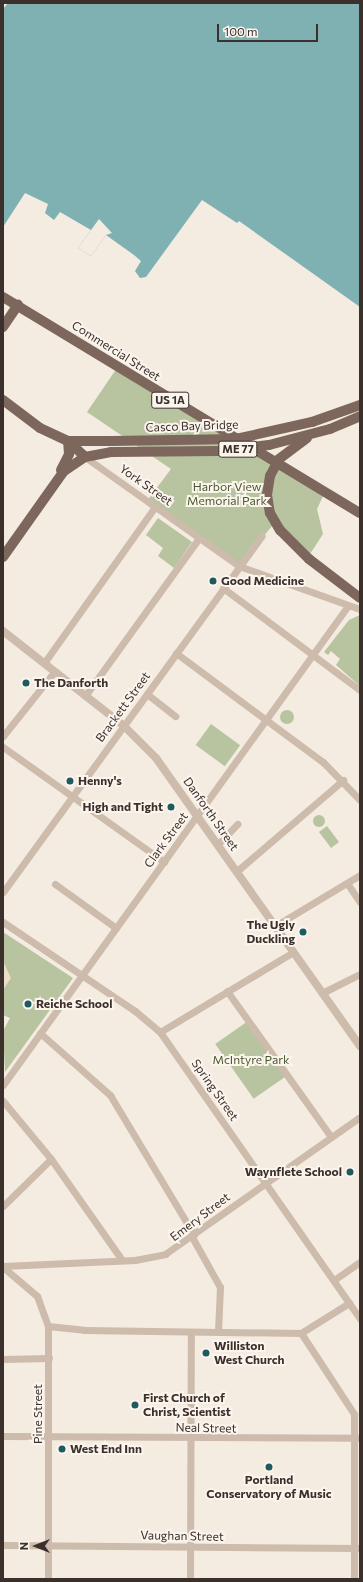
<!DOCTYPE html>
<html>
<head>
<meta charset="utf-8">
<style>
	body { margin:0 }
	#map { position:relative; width:363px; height:1582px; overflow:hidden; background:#f4ebe1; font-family:Commissioner,sans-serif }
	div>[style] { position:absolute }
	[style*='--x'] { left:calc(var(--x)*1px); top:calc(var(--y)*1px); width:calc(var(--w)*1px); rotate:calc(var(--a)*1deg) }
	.green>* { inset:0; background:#b8c4a0; transform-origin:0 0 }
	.round { border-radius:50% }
	.plaza>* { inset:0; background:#ecdcc8 }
	.water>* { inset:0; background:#7fb0b2 }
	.pier>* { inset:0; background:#f4ebe1 }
	.minor>* { height:7px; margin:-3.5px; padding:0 3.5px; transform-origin:3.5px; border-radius:3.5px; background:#cdbbac }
	.tertiary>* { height:8px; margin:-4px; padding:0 4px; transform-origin:4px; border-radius:4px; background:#cdbbac }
	.primary>* { height:10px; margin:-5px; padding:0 5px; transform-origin:5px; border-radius:5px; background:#7d675c }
	.primary-bridge>* { height:10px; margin:-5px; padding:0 5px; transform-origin:5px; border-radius:5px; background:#7d675c }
	.dots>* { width:11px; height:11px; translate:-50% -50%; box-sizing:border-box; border:2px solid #fbf5ee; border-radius:50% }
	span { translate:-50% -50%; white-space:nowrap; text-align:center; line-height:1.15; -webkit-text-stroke:4px #fbf5ee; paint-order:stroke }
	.shield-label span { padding:1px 3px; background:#fbf5ee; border:1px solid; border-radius:3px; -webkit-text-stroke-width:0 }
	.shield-label { font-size:11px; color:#3b302b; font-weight:700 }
	.street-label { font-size:12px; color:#3b302b }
	.park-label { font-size:12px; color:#4a5a2e }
	.poi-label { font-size:12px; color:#3b302b; font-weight:700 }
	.left { translate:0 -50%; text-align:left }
	.right { translate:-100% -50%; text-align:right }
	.frame { position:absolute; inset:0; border:4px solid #3b302b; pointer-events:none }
	.north { position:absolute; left:16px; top:1526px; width:40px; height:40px; -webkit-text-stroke:3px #fbf5ee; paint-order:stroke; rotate:270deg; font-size:11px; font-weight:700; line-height:16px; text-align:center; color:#3b302b }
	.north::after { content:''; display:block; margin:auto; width:14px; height:18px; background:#3b302b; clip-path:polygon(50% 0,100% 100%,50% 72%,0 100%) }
	.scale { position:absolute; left:217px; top:24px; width:101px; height:18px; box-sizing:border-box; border:2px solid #3b302b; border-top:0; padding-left:5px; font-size:12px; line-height:14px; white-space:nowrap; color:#3b302b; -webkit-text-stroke:3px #fbf5ee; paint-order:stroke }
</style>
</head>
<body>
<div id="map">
	<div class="green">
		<div style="clip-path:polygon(117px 368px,325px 492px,317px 509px,323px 534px,310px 554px,277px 520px,239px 566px,147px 501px,171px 469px,87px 412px)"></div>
		<div style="clip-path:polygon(158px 518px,192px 542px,174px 568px,158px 556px,163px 548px,146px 535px)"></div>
		<div style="clip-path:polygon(360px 615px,360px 686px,336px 665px,340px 659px,331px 651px,328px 655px,324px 652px,349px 620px)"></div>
		<div class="round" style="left:280px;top:710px;width:14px;height:14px"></div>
		<div style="left:211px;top:724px;width:36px;height:26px;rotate:36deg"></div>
		<div class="round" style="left:313px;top:815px;width:12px;height:12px"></div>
		<div style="left:327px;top:826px;width:20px;height:10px;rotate:53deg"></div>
		<div style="clip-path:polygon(3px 932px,73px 978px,5px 1072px,3px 1031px,10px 1018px,3px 1015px)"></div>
		<div style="left:248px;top:1021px;width:67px;height:40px;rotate:55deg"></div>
	</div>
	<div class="plaza">
		<div style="clip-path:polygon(3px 961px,11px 978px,3px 990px)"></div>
	</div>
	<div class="water">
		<div style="clip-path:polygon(8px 3px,360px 3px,360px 307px,239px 221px,237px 223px,202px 200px,146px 277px,140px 278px,135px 271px,141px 261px,134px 255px,106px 235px,91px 256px,78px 248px,91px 230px,60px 212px,54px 220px,45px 213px,48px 204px,25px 193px,3px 227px,3px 9px)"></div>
	</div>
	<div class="pier">
		<div style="clip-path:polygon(99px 219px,112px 233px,106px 235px,91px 256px,78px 248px)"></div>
	</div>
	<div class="minor">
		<div style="--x:85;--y:457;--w:189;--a:35.3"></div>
		<div style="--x:239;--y:566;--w:128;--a:19.6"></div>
		<div style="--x:223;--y:588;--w:171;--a:36.7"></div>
		<div style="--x:176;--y:653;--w:183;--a:36.6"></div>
		<div style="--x:323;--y:762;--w:53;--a:45.8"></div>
		<div style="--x:44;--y:663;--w:191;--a:-54.6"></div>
		<div style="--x:147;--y:694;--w:36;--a:38"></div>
		<div style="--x:85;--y:696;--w:195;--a:-54.2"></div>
		<div style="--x:3;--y:736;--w:82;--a:-51.4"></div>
		<div style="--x:3;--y:747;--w:198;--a:35.5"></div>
		<div style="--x:218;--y:844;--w:28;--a:-46"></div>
		<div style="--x:237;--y:871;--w:140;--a:-40.6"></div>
		<div style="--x:347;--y:883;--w:23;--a:56"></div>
		<div style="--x:55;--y:884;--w:75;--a:35.8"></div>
		<div style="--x:3;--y:892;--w:440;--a:-54"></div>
		<div style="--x:3;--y:922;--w:159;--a:34"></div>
		<div style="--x:135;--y:1011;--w:33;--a:40"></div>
		<div style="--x:160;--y:1032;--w:350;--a:55.1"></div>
		<div style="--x:275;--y:926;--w:99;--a:-31"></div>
		<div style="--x:227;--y:991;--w:179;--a:54.5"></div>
		<div style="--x:322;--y:993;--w:42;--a:-26.6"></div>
		<div style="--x:160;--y:1032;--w:155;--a:-31"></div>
		<div style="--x:40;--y:1033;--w:94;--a:41.5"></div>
		<div style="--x:110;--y:1095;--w:163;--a:59"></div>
		<div style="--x:3;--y:1085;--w:589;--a:-54.26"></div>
		<div style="--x:3;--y:1101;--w:75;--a:50.4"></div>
		<div style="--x:51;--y:1159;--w:123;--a:54.9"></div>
		<div style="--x:3;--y:1206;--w:67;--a:-44.4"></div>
		<div style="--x:192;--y:1237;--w:57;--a:60.8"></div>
		<div style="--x:220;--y:1287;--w:44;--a:92.6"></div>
		<div style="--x:3;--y:1266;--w:132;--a:-2.6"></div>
		<div style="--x:135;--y:1260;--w:31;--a:-11"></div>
		<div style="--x:165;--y:1254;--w:238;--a:-35.1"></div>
		<div style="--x:3;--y:1267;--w:45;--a:40.5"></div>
		<div style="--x:37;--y:1296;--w:32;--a:70"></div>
		<div style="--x:48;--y:1326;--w:253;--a:90"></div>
		<div style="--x:334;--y:1280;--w:32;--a:-35"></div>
		<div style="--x:48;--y:1326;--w:36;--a:6"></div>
		<div style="--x:84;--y:1330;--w:217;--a:0.8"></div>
		<div style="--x:301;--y:1333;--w:57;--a:-32"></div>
		<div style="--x:301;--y:1333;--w:97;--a:56.8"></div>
		<div style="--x:354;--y:1414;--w:165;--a:90"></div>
		<div style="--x:3;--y:1359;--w:46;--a:-1.2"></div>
		<div style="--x:3;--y:1436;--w:357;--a:0.3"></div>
		<div style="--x:3;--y:1545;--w:357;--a:0.5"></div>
		<div style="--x:190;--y:1579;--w:247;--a:-89.8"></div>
	</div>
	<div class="tertiary">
		<div style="--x:3;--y:631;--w:152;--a:38.1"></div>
		<div style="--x:123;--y:725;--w:47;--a:45"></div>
		<div style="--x:156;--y:758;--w:353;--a:54.7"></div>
	</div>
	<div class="primary">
		<div style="--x:3;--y:297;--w:417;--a:31.2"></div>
		<div style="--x:3;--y:327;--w:27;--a:-56"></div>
		<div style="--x:3;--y:400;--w:46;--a:37.1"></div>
		<div style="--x:40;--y:428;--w:31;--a:25"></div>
		<div style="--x:68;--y:441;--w:23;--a:43"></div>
		<div style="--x:68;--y:441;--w:44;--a:0"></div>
		<div style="--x:61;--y:470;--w:18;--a:-63"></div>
		<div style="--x:69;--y:454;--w:13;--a:-94"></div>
		<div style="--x:3;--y:557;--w:105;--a:-54.7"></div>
		<div style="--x:64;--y:471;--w:25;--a:-34"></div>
		<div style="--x:85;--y:457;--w:26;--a:-11"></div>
		<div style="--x:309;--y:559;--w:64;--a:37.4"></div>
	</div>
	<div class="primary-bridge">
		<div style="--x:307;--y:438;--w:35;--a:143"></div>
		<div style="--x:279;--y:459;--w:19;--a:118"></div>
		<div style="--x:270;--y:476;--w:19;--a:99"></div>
		<div style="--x:267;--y:495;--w:18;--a:81"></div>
		<div style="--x:270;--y:513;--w:20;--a:60"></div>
		<div style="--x:280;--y:530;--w:41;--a:45"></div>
		<div style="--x:112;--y:441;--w:124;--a:-0.9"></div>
		<div style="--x:236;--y:439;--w:78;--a:-12.6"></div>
		<div style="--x:312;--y:422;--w:51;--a:-19.5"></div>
		<div style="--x:111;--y:452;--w:110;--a:-0.5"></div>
		<div style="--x:221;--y:451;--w:48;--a:-7.1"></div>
		<div style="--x:269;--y:445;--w:63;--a:-14.7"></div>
		<div style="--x:330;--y:429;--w:33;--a:-23"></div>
	</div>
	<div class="dots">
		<div style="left:213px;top:581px;background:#1f5a5e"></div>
		<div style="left:26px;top:683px;background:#1f5a5e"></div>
		<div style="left:70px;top:781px;background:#1f5a5e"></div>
		<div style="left:171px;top:807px;background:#1f5a5e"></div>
		<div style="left:303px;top:932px;background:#1f5a5e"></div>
		<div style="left:28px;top:1004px;background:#1f5a5e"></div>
		<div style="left:350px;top:1172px;background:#1f5a5e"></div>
		<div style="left:206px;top:1353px;background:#1f5a5e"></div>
		<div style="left:135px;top:1405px;background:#1f5a5e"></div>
		<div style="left:62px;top:1449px;background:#1f5a5e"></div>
		<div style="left:269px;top:1467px;background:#1f5a5e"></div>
	</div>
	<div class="shield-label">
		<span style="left:170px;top:400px">US 1A</span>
		<span style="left:238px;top:449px">ME 77</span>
	</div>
	<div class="street-label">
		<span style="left:116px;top:351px;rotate:32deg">Commercial Street</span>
		<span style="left:192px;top:426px;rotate:-2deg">Casco Bay Bridge</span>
		<span style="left:146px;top:485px;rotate:35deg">York Street</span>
		<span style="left:123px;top:707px;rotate:-54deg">Brackett Street</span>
		<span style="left:211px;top:814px;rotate:55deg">Danforth Street</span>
		<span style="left:166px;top:840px;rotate:-54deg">Clark Street</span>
		<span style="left:215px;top:1090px;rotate:55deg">Spring Street</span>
		<span style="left:200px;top:1217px;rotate:-37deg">Emery Street</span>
		<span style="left:38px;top:1414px;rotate:-90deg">Pine Street</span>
		<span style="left:206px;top:1428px;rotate:1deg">Neal Street</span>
		<span style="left:182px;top:1536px;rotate:1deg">Vaughan Street</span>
	</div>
	<div class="park-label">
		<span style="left:227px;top:494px">Harbor View<br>Memorial Park</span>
		<span style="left:251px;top:1060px">McIntyre Park</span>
	</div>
	<div class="poi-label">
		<span class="left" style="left:221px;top:581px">Good Medicine</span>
		<span class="left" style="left:34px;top:683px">The Danforth</span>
		<span class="left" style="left:78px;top:781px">Henny's</span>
		<span class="right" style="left:163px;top:807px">High and Tight</span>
		<span class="right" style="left:295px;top:932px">The Ugly<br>Duckling</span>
		<span class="left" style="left:36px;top:1004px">Reiche School</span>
		<span class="right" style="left:342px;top:1172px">Waynflete School</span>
		<span class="left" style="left:214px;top:1353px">Williston<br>West Church</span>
		<span class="left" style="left:143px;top:1405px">First Church of<br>Christ, Scientist</span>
		<span class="left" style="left:70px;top:1449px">West End Inn</span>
		<span style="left:269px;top:1487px">Portland<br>Conservatory of Music</span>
	</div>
	<div class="frame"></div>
	<div class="north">N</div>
	<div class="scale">100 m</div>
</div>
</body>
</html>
